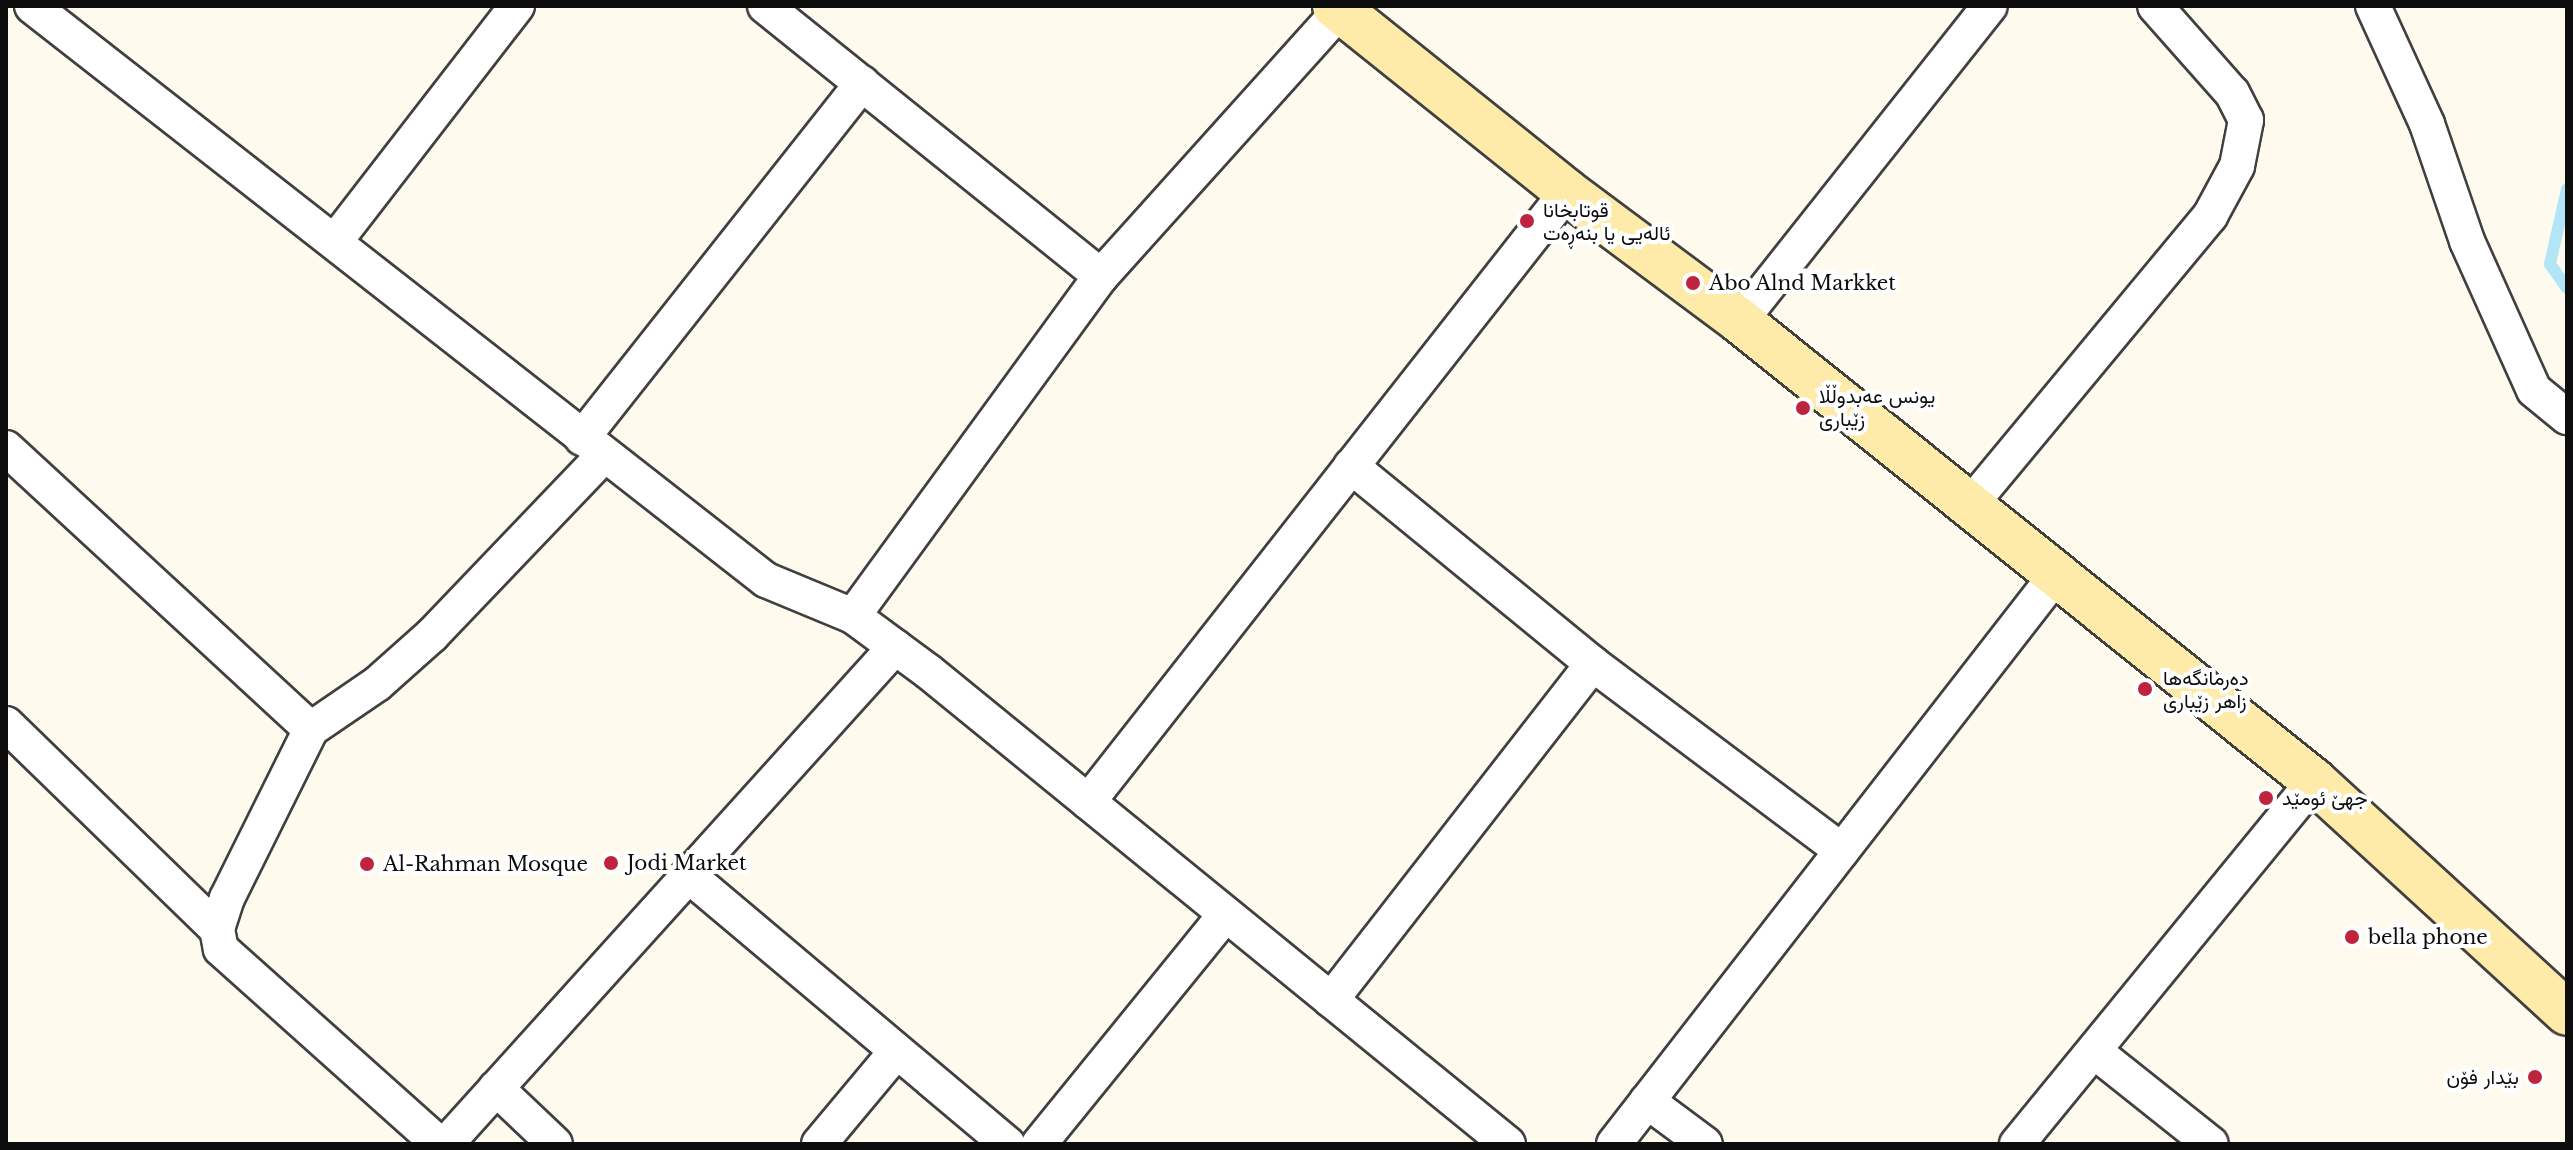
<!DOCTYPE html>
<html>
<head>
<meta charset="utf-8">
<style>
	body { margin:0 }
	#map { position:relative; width:2573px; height:1150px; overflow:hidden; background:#fffaee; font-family:"Libre Baskerville",Vazirmatn,serif }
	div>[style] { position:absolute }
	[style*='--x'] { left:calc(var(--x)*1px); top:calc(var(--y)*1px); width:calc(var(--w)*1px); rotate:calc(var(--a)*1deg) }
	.stream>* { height:12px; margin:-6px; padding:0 6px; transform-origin:6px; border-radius:6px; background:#b2e6f7 }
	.roads { filter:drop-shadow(2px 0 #404040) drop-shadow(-2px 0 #404040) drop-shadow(0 2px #404040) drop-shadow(0 -2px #404040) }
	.street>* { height:34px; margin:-17px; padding:0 17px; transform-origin:17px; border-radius:17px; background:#fff }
	.secondary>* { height:44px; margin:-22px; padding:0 22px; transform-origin:22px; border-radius:22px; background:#ffeba9 }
	.dots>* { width:22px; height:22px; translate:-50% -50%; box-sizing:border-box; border:4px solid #fff; border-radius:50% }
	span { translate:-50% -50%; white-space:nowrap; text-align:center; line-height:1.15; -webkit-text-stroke:8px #fff; paint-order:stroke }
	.poi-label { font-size:20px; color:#0d0d0d }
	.left { translate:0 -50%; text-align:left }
	.right { translate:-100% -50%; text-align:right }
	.frame { position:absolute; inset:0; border:8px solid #0d0d0d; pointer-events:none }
</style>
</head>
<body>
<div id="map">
	<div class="stream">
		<div style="--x:2567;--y:189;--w:77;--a:102.8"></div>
		<div style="--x:2550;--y:264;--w:29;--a:55"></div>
	</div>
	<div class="roads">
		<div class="street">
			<div style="--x:32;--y:6;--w:932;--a:38.03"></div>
			<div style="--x:766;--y:580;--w:94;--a:22.5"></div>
			<div style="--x:853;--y:616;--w:94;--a:36.4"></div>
			<div style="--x:929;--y:672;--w:747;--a:39.19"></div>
			<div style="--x:765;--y:6;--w:431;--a:38.8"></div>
			<div style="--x:2373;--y:6;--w:130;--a:65.4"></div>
			<div style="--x:2427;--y:124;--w:124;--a:71.1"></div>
			<div style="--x:2467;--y:241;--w:163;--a:65.8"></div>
			<div style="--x:2534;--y:390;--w:43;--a:39.3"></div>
			<div style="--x:336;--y:240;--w:296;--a:-52.3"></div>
			<div style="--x:1740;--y:321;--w:402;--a:-51.6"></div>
			<div style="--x:582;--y:438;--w:452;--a:-51.7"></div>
			<div style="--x:6;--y:448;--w:415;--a:42.7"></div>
			<div style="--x:311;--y:729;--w:80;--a:-34.3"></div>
			<div style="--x:377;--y:684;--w:74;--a:-41.7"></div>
			<div style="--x:432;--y:635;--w:249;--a:-46.3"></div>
			<div style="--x:1351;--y:466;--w:313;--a:39.3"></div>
			<div style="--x:1593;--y:664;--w:311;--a:36.9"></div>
			<div style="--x:1970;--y:505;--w:376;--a:-50.3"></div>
			<div style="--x:2210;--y:216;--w:57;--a:-61.6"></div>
			<div style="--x:2237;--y:166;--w:47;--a:-78.9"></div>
			<div style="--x:2246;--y:120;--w:30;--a:-117"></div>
			<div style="--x:2232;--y:93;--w:116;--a:-131.5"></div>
			<div style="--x:853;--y:616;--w:421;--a:-53.9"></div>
			<div style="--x:1101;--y:276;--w:363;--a:-48"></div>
			<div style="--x:6;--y:724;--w:294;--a:44.2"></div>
			<div style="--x:311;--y:729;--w:189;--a:116.4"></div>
			<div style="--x:227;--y:898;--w:33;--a:108"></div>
			<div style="--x:217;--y:929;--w:20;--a:79"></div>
			<div style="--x:221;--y:949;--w:292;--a:41.8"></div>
			<div style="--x:1088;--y:802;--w:776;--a:-51.86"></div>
			<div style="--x:688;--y:875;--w:418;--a:40.1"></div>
			<div style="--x:1331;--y:1000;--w:426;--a:-52.1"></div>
			<div style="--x:2094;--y:1051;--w:149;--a:38.5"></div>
			<div style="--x:496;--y:1088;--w:81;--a:43.5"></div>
			<div style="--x:1647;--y:1101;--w:72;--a:36.6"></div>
			<div style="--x:446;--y:1144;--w:670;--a:-47.9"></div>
			<div style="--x:819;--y:1144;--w:120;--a:-50.1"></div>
			<div style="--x:1039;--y:1144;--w:296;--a:-50.9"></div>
			<div style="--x:1614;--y:1144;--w:721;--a:-52.16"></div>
			<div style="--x:2017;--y:1144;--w:469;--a:-50.7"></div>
		</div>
		<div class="secondary">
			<div style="--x:1335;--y:6;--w:297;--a:38.7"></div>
			<div style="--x:1567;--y:192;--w:216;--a:36.7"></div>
			<div style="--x:1740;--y:321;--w:736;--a:38.71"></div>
			<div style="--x:2314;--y:781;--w:343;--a:42.5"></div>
		</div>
	</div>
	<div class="dots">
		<div style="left:1527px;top:221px;background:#bf243e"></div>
		<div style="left:1693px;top:283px;background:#bf243e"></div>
		<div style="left:1803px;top:408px;background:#bf243e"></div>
		<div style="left:2145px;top:689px;background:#bf243e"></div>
		<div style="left:2266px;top:798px;background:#bf243e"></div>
		<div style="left:611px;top:863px;background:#bf243e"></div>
		<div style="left:367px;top:864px;background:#bf243e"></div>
		<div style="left:2352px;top:937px;background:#bf243e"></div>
		<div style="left:2535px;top:1077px;background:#bf243e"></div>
	</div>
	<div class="poi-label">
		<span class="left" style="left:1543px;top:222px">قوتابخانا<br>ئالەیی یا بنەڕەت</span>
		<span class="left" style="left:1709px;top:283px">Abo Alnd Markket</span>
		<span class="left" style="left:1819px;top:408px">یونس عەبدوڵڵا<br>زێباری</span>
		<span class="left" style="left:2163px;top:690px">دەرمانگەھا<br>زاهر زێباری</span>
		<span class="left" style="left:2282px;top:798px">جھێ ئومێد</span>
		<span class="left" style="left:627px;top:863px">Jodi Market</span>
		<span class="left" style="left:383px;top:864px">Al-Rahman Mosque</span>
		<span class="left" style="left:2368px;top:937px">bella phone</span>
		<span class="right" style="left:2519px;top:1077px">بێدار فۆن</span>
	</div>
	<div class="frame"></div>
</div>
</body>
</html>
